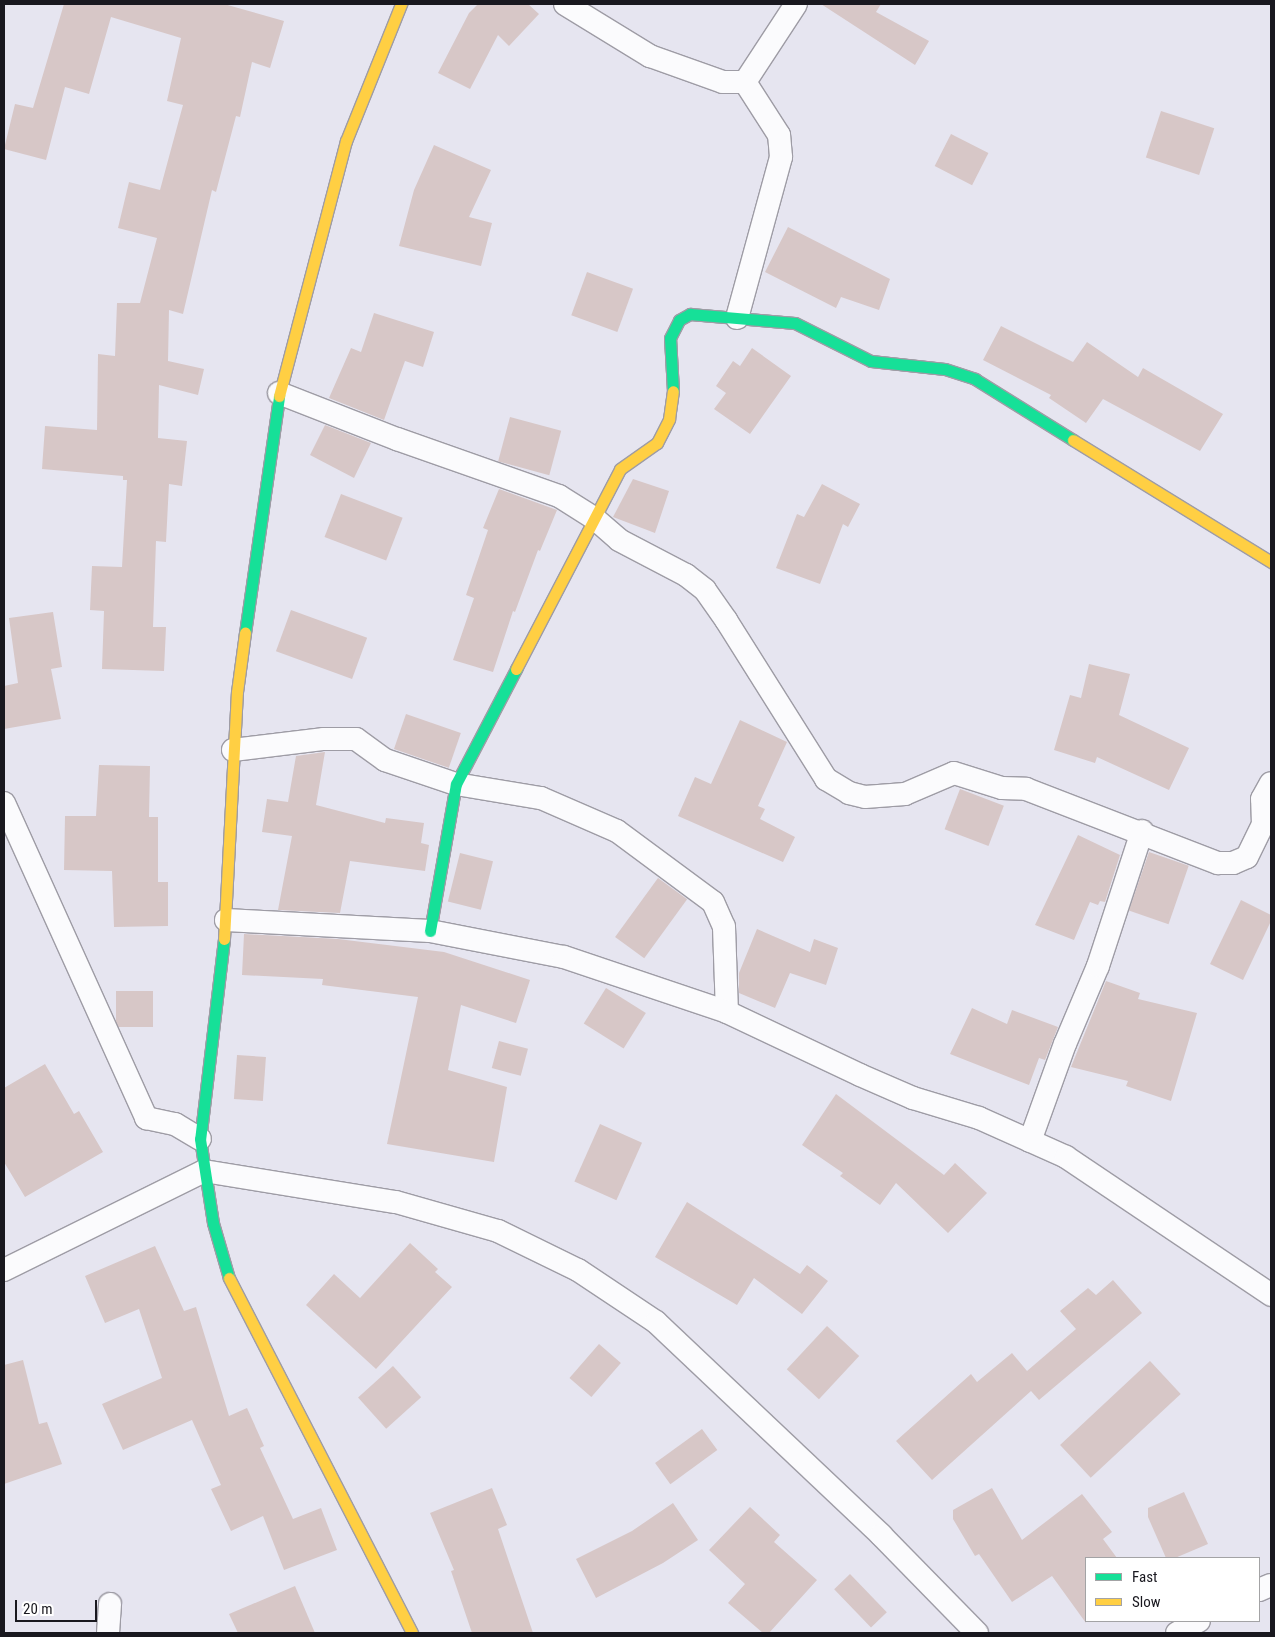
<!DOCTYPE html>
<html>
<head>
<meta charset="utf-8">
<style>
	body { margin:0 }
	#map { position:relative; width:1275px; height:1637px; overflow:hidden; background:#e6e5f0; font-family:"Roboto Condensed",sans-serif }
	div>[style] { position:absolute }
	[style*='--x'] { left:calc(var(--x)*1px); top:calc(var(--y)*1px); width:calc(var(--w)*1px); rotate:calc(var(--a)*1deg) }
	.building>* { inset:0; background:#d7c7c7; transform-origin:0 0 }
	.roads { filter:drop-shadow(1px 0 #9e9ca5) drop-shadow(-1px 0 #9e9ca5) drop-shadow(0 1px #9e9ca5) drop-shadow(0 -1px #9e9ca5) }
	.street>* { height:22px; margin:-11px; padding:0 11px; transform-origin:11px; border-radius:11px; background:#fbfbfd }
	.fast>* { height:11px; margin:-5.5px; padding:0 5.5px; transform-origin:5.5px; border-radius:5.5px; background:#16e098 }
	.slow>* { height:11px; margin:-5.5px; padding:0 5.5px; transform-origin:5.5px; border-radius:5.5px; background:#ffcf43 }
	span { translate:-50% -50%; white-space:nowrap; text-align:center; line-height:1.15; -webkit-text-stroke:4px #fff; paint-order:stroke }
	.frame { position:absolute; inset:0; border:5px solid #19181f; pointer-events:none }
	.legend { position:absolute; left:1085px; top:1557px; width:175px; height:65px; box-sizing:border-box; background:#fff; border:1px solid #a3a3a5; margin:0; padding:6px 9px; list-style:none; font-size:15px; color:#19181f }
	.legend li { display:flex; align-items:center; gap:10px; height:25px }
	.legend b { width:25px; border:1px solid #a3a3a5 }
	.scale { position:absolute; left:15px; top:1600px; width:82px; height:22px; box-sizing:border-box; border:2px solid #19181f; border-top:0; padding-left:6px; font-size:15px; line-height:18px; white-space:nowrap; color:#19181f; -webkit-text-stroke:4px #fff; paint-order:stroke }
</style>
</head>
<body>
<div id="map">
	<div class="building">
		<div style="clip-path:polygon(64px 4px,224px 4px,284px 21px,270px 68px,252px 62px,240px 117px,236px 116px,216px 192px,212px 190px,183px 314px,169px 310px,168px 361px,204px 369px,198px 395px,159px 385px,158px 438px,187px 441px,182px 486px,169px 484px,166px 542px,156px 541px,153px 627px,166px 627px,164px 671px,102px 669px,104px 611px,90px 610px,92px 566px,122px 567px,127px 480px,123px 480px,123px 476px,42px 469px,45px 426px,97px 430px,98px 354px,115px 356px,117px 303px,140px 303px,157px 238px,118px 228px,129px 182px,160px 190px,183px 105px,167px 101px,181px 38px,111px 17px,89px 94px,65px 87px,46px 160px,4px 149px,15px 104px,33px 108px)"></div>
		<div style="clip-path:polygon(478px 4px,528px 4px,539px 14px,509px 46px,498px 35px,470px 89px,438px 73px,469px 13px)"></div>
		<div style="clip-path:polygon(821px 4px,881px 4px,876px 12px,929px 41px,915px 65px)"></div>
		<div style="left:1161px;top:111px;width:56px;height:49px;rotate:18deg"></div>
		<div style="left:951px;top:134px;width:42px;height:36px;rotate:27deg"></div>
		<div style="clip-path:polygon(434px 145px,491px 170px,469px 217px,492px 223px,481px 266px,399px 246px,414px 190px)"></div>
		<div style="clip-path:polygon(788px 227px,890px 279px,879px 310px,841px 297px,836px 308px,765px 272px)"></div>
		<div style="left:587px;top:272px;width:49px;height:46px;rotate:20deg"></div>
		<div style="clip-path:polygon(374px 313px,434px 332px,423px 367px,405px 361px,384px 420px,329px 398px,351px 348px,361px 352px)"></div>
		<div style="clip-path:polygon(1001px 326px,1073px 362px,1087px 342px,1138px 377px,1143px 368px,1223px 414px,1200px 451px,1103px 399px,1086px 423px,1049px 398px,1051px 395px,983px 360px)"></div>
		<div style="clip-path:polygon(752px 348px,791px 376px,750px 434px,714px 409px,726px 393px,716px 386px,733px 361px,740px 366px)"></div>
		<div style="left:510px;top:417px;width:53px;height:46px;rotate:15deg"></div>
		<div style="clip-path:polygon(325px 425px,371px 443px,354px 478px,310px 455px)"></div>
		<div style="clip-path:polygon(633px 479px,669px 491px,655px 533px,613px 517px)"></div>
		<div style="clip-path:polygon(822px 484px,860px 504px,848px 527px,843px 524px,820px 584px,776px 568px,797px 514px,804px 517px)"></div>
		<div style="clip-path:polygon(499px 489px,557px 510px,540px 551px,538px 550px,515px 612px,513px 611px,493px 672px,453px 660px,474px 598px,466px 595px,488px 530px,483px 528px)"></div>
		<div style="left:341px;top:494px;width:66px;height:46px;rotate:21deg"></div>
		<div style="left:291px;top:610px;width:81px;height:44px;rotate:20deg"></div>
		<div style="clip-path:polygon(53px 612px,62px 667px,51px 669px,61px 719px,4px 729px,4px 686px,18px 683px,9px 618px)"></div>
		<div style="clip-path:polygon(1089px 664px,1130px 674px,1119px 715px,1189px 748px,1169px 790px,1097px 757px,1095px 763px,1054px 750px,1070px 695px,1081px 698px)"></div>
		<div style="left:406px;top:714px;width:58px;height:37px;rotate:19deg"></div>
		<div style="clip-path:polygon(740px 720px,787px 742px,758px 806px,765px 809px,760px 819px,795px 837px,783px 862px,678px 816px,695px 777px,711px 784px)"></div>
		<div style="clip-path:polygon(325px 752px,316px 805px,385px 823px,386px 818px,424px 823px,421px 843px,429px 845px,425px 871px,350px 861px,340px 913px,278px 910px,292px 836px,262px 832px,267px 799px,288px 802px,296px 756px)"></div>
		<div style="clip-path:polygon(99px 765px,150px 766px,149px 817px,158px 817px,158px 882px,168px 882px,168px 926px,114px 927px,112px 871px,64px 870px,65px 816px,96px 816px)"></div>
		<div style="left:960px;top:789px;width:47px;height:43px;rotate:21deg"></div>
		<div style="clip-path:polygon(1078px 835px,1120px 855px,1105px 902px,1100px 901px,1098px 905px,1090px 902px,1074px 940px,1035px 925px)"></div>
		<div style="left:1149px;top:852px;width:42px;height:62px;rotate:19deg"></div>
		<div style="left:460px;top:853px;width:34px;height:50px;rotate:14deg"></div>
		<div style="left:658px;top:878px;width:36px;height:73px;rotate:36deg"></div>
		<div style="clip-path:polygon(1241px 900px,1271px 915px,1271px 921px,1243px 980px,1210px 964px)"></div>
		<div style="clip-path:polygon(757px 929px,810px 952px,814px 939px,838px 948px,826px 985px,790px 973px,775px 1008px,739px 993px,739px 973px)"></div>
		<div style="clip-path:polygon(244px 934px,338px 939px,444px 952px,530px 980px,516px 1023px,461px 1005px,448px 1070px,507px 1087px,494px 1162px,387px 1144px,418px 997px,322px 985px,323px 979px,242px 975px)"></div>
		<div style="clip-path:polygon(1106px 981px,1140px 993px,1138px 999px,1197px 1013px,1171px 1101px,1126px 1086px,1128px 1081px,1071px 1067px)"></div>
		<div style="left:606px;top:988px;width:47px;height:42px;rotate:32deg"></div>
		<div style="left:153px;top:991px;width:36px;height:37px;rotate:90deg"></div>
		<div style="clip-path:polygon(972px 1008px,1007px 1024px,1012px 1010px,1058px 1027px,1045px 1060px,1039px 1058px,1029px 1085px,950px 1054px)"></div>
		<div style="left:499px;top:1041px;width:30px;height:28px;rotate:15deg"></div>
		<div style="left:237px;top:1055px;width:29px;height:44px;rotate:4deg"></div>
		<div style="clip-path:polygon(45px 1064px,74px 1114px,79px 1111px,103px 1152px,25px 1197px,4px 1162px,4px 1088px)"></div>
		<div style="clip-path:polygon(836px 1094px,944px 1175px,955px 1163px,987px 1193px,948px 1233px,896px 1183px,880px 1205px,840px 1176px,843px 1173px,802px 1145px)"></div>
		<div style="left:600px;top:1124px;width:46px;height:63px;rotate:24deg"></div>
		<div style="clip-path:polygon(687px 1202px,800px 1274px,807px 1265px,828px 1281px,802px 1314px,754px 1278px,737px 1305px,655px 1257px)"></div>
		<div style="clip-path:polygon(410px 1243px,438px 1269px,435px 1272px,452px 1287px,376px 1369px,306px 1305px,334px 1274px,360px 1298px)"></div>
		<div style="clip-path:polygon(155px 1246px,184px 1311px,196px 1307px,229px 1416px,247px 1408px,264px 1446px,260px 1448px,293px 1519px,321px 1508px,337px 1550px,284px 1570px,263px 1516px,231px 1531px,211px 1489px,221px 1485px,192px 1420px,123px 1450px,102px 1404px,162px 1378px,139px 1309px,105px 1323px,85px 1276px)"></div>
		<div style="clip-path:polygon(1113px 1280px,1142px 1313px,1039px 1400px,1031px 1391px,932px 1480px,896px 1441px,971px 1374px,977px 1382px,1012px 1353px,1027px 1371px,1076px 1329px,1060px 1311px,1088px 1288px,1096px 1295px)"></div>
		<div style="left:827px;top:1326px;width:44px;height:59px;rotate:43deg"></div>
		<div style="left:599px;top:1344px;width:29px;height:45px;rotate:41deg"></div>
		<div style="clip-path:polygon(23px 1360px,39px 1424px,47px 1422px,62px 1464px,4px 1484px,4px 1365px)"></div>
		<div style="left:1150px;top:1361px;width:45px;height:123px;rotate:47deg"></div>
		<div style="left:393px;top:1366px;width:42px;height:47px;rotate:48deg"></div>
		<div style="left:702px;top:1429px;width:26px;height:58px;rotate:54deg"></div>
		<div style="clip-path:polygon(492px 1488px,507px 1525px,498px 1529px,533px 1633px,472px 1633px,451px 1571px,454px 1570px,430px 1513px)"></div>
		<div style="clip-path:polygon(992px 1488px,1022px 1540px,1082px 1494px,1112px 1532px,1103px 1539px,1117px 1558px,1086px 1558px,1086px 1623px,1052px 1576px,1012px 1602px,979px 1554px,975px 1556px,953px 1519px,953px 1510px)"></div>
		<div style="clip-path:polygon(1184px 1492px,1208px 1544px,1175px 1558px,1166px 1558px,1148px 1517px,1148px 1508px)"></div>
		<div style="clip-path:polygon(673px 1503px,698px 1540px,663px 1563px,596px 1598px,576px 1559px,632px 1531px)"></div>
		<div style="clip-path:polygon(750px 1507px,780px 1535px,774px 1542px,817px 1580px,769px 1633px,763px 1633px,728px 1603px,745px 1584px,709px 1550px)"></div>
		<div style="left:850px;top:1574px;width:53px;height:22px;rotate:46deg"></div>
		<div style="clip-path:polygon(295px 1586px,315px 1633px,238px 1633px,229px 1614px)"></div>
	</div>
	<div class="roads">
		<div class="street">
			<div style="--x:565;--y:4;--w:100;--a:31.5"></div>
			<div style="--x:650;--y:56;--w:77;--a:19.6"></div>
			<div style="--x:723;--y:82;--w:22;--a:0"></div>
			<div style="--x:745;--y:82;--w:93;--a:-56.8"></div>
			<div style="--x:737;--y:318;--w:167;--a:-74.7"></div>
			<div style="--x:781;--y:157;--w:22;--a:-95"></div>
			<div style="--x:779;--y:135;--w:63;--a:-122.7"></div>
			<div style="--x:279;--y:393;--w:127;--a:21.3"></div>
			<div style="--x:397;--y:439;--w:172;--a:19.4"></div>
			<div style="--x:559;--y:496;--w:41;--a:32.2"></div>
			<div style="--x:594;--y:518;--w:33;--a:41"></div>
			<div style="--x:619;--y:540;--w:76;--a:27.6"></div>
			<div style="--x:686;--y:575;--w:24;--a:38"></div>
			<div style="--x:705;--y:590;--w:37;--a:55"></div>
			<div style="--x:726;--y:620;--w:188;--a:57.8"></div>
			<div style="--x:826;--y:779;--w:27;--a:31"></div>
			<div style="--x:849;--y:793;--w:16;--a:14"></div>
			<div style="--x:865;--y:797;--w:40;--a:-4.3"></div>
			<div style="--x:905;--y:794;--w:53;--a:-23.2"></div>
			<div style="--x:954;--y:773;--w:50;--a:17.4"></div>
			<div style="--x:1002;--y:788;--w:24;--a:2"></div>
			<div style="--x:1026;--y:789;--w:206;--a:21.1"></div>
			<div style="--x:1218;--y:863;--w:15;--a:0"></div>
			<div style="--x:1233;--y:863;--w:15;--a:-23"></div>
			<div style="--x:1247;--y:857;--w:37;--a:-64"></div>
			<div style="--x:1263;--y:824;--w:25;--a:-92"></div>
			<div style="--x:1262;--y:799;--w:18;--a:-61"></div>
			<div style="--x:233;--y:750;--w:92;--a:-6.9"></div>
			<div style="--x:324;--y:739;--w:32;--a:0"></div>
			<div style="--x:356;--y:739;--w:36;--a:36"></div>
			<div style="--x:385;--y:760;--w:75;--a:18.7"></div>
			<div style="--x:456;--y:784;--w:86;--a:9.4"></div>
			<div style="--x:541;--y:798;--w:83;--a:23.5"></div>
			<div style="--x:617;--y:831;--w:119;--a:36.5"></div>
			<div style="--x:713;--y:902;--w:27;--a:66"></div>
			<div style="--x:724;--y:927;--w:85;--a:88"></div>
			<div style="--x:4;--y:803;--w:346;--a:65.7"></div>
			<div style="--x:146;--y:1118;--w:30;--a:12"></div>
			<div style="--x:175;--y:1124;--w:29;--a:31"></div>
			<div style="--x:226;--y:920;--w:204;--a:3.1"></div>
			<div style="--x:430;--y:931;--w:136;--a:11"></div>
			<div style="--x:564;--y:957;--w:172;--a:18.6"></div>
			<div style="--x:727;--y:1012;--w:147;--a:25.3"></div>
			<div style="--x:860;--y:1075;--w:58;--a:23.5"></div>
			<div style="--x:913;--y:1098;--w:69;--a:16.9"></div>
			<div style="--x:979;--y:1118;--w:95;--a:24.1"></div>
			<div style="--x:1066;--y:1157;--w:247;--a:33.9"></div>
			<div style="--x:1030;--y:1141;--w:103;--a:-70.2"></div>
			<div style="--x:1065;--y:1044;--w:85;--a:-67.1"></div>
			<div style="--x:1098;--y:966;--w:142;--a:-71.9"></div>
			<div style="--x:4;--y:1270;--w:223;--a:-26.3"></div>
			<div style="--x:204;--y:1171;--w:194;--a:9.2"></div>
			<div style="--x:396;--y:1202;--w:106;--a:15.9"></div>
			<div style="--x:498;--y:1231;--w:89;--a:26"></div>
			<div style="--x:578;--y:1270;--w:94;--a:33.7"></div>
			<div style="--x:656;--y:1322;--w:310;--a:43.4"></div>
			<div style="--x:881;--y:1535;--w:137;--a:45.6"></div>
			<div style="--x:1259;--y:1590;--w:13;--a:-23"></div>
			<div style="--x:108;--y:1633;--w:29;--a:-86"></div>
			<div style="--x:1177;--y:1633;--w:25;--a:-29"></div>
		</div>
		<div class="fast">
			<div style="--x:673;--y:391;--w:53;--a:-93.2"></div>
			<div style="--x:670;--y:338;--w:20;--a:-63"></div>
			<div style="--x:679;--y:320;--w:13;--a:-29"></div>
			<div style="--x:690;--y:314;--w:105;--a:4.9"></div>
			<div style="--x:795;--y:323;--w:85;--a:26.6"></div>
			<div style="--x:871;--y:361;--w:74;--a:6.2"></div>
			<div style="--x:945;--y:369;--w:32;--a:18"></div>
			<div style="--x:975;--y:379;--w:115;--a:31.9"></div>
			<div style="--x:245;--y:633;--w:239;--a:-81.8"></div>
			<div style="--x:430;--y:931;--w:149;--a:-80"></div>
			<div style="--x:456;--y:784;--w:130;--a:-62.4"></div>
			<div style="--x:224;--y:939;--w:201;--a:96.8"></div>
			<div style="--x:200;--y:1139;--w:85;--a:81.2"></div>
			<div style="--x:213;--y:1223;--w:57;--a:73.8"></div>
		</div>
		<div class="slow">
			<div style="--x:279;--y:396;--w:264;--a:-75.3"></div>
			<div style="--x:346;--y:141;--w:148;--a:-68.1"></div>
			<div style="--x:1073;--y:440;--w:233;--a:31.6"></div>
			<div style="--x:516;--y:669;--w:225;--a:-62.5"></div>
			<div style="--x:620;--y:469;--w:45;--a:-35.1"></div>
			<div style="--x:657;--y:443;--w:27;--a:-63"></div>
			<div style="--x:669;--y:419;--w:28;--a:-82"></div>
			<div style="--x:224;--y:939;--w:247;--a:-87"></div>
			<div style="--x:237;--y:692;--w:60;--a:-82.3"></div>
			<div style="--x:229;--y:1278;--w:399;--a:62.7"></div>
		</div>
	</div>
	<div class="frame"></div>
	<ul class="legend">
	<li><b style="height:6px;background:#16e098"></b>Fast</li>
	<li><b style="height:6px;background:#ffcf43"></b>Slow</li>
	</ul>
	<div class="scale">20 m</div>
</div>
</body>
</html>
